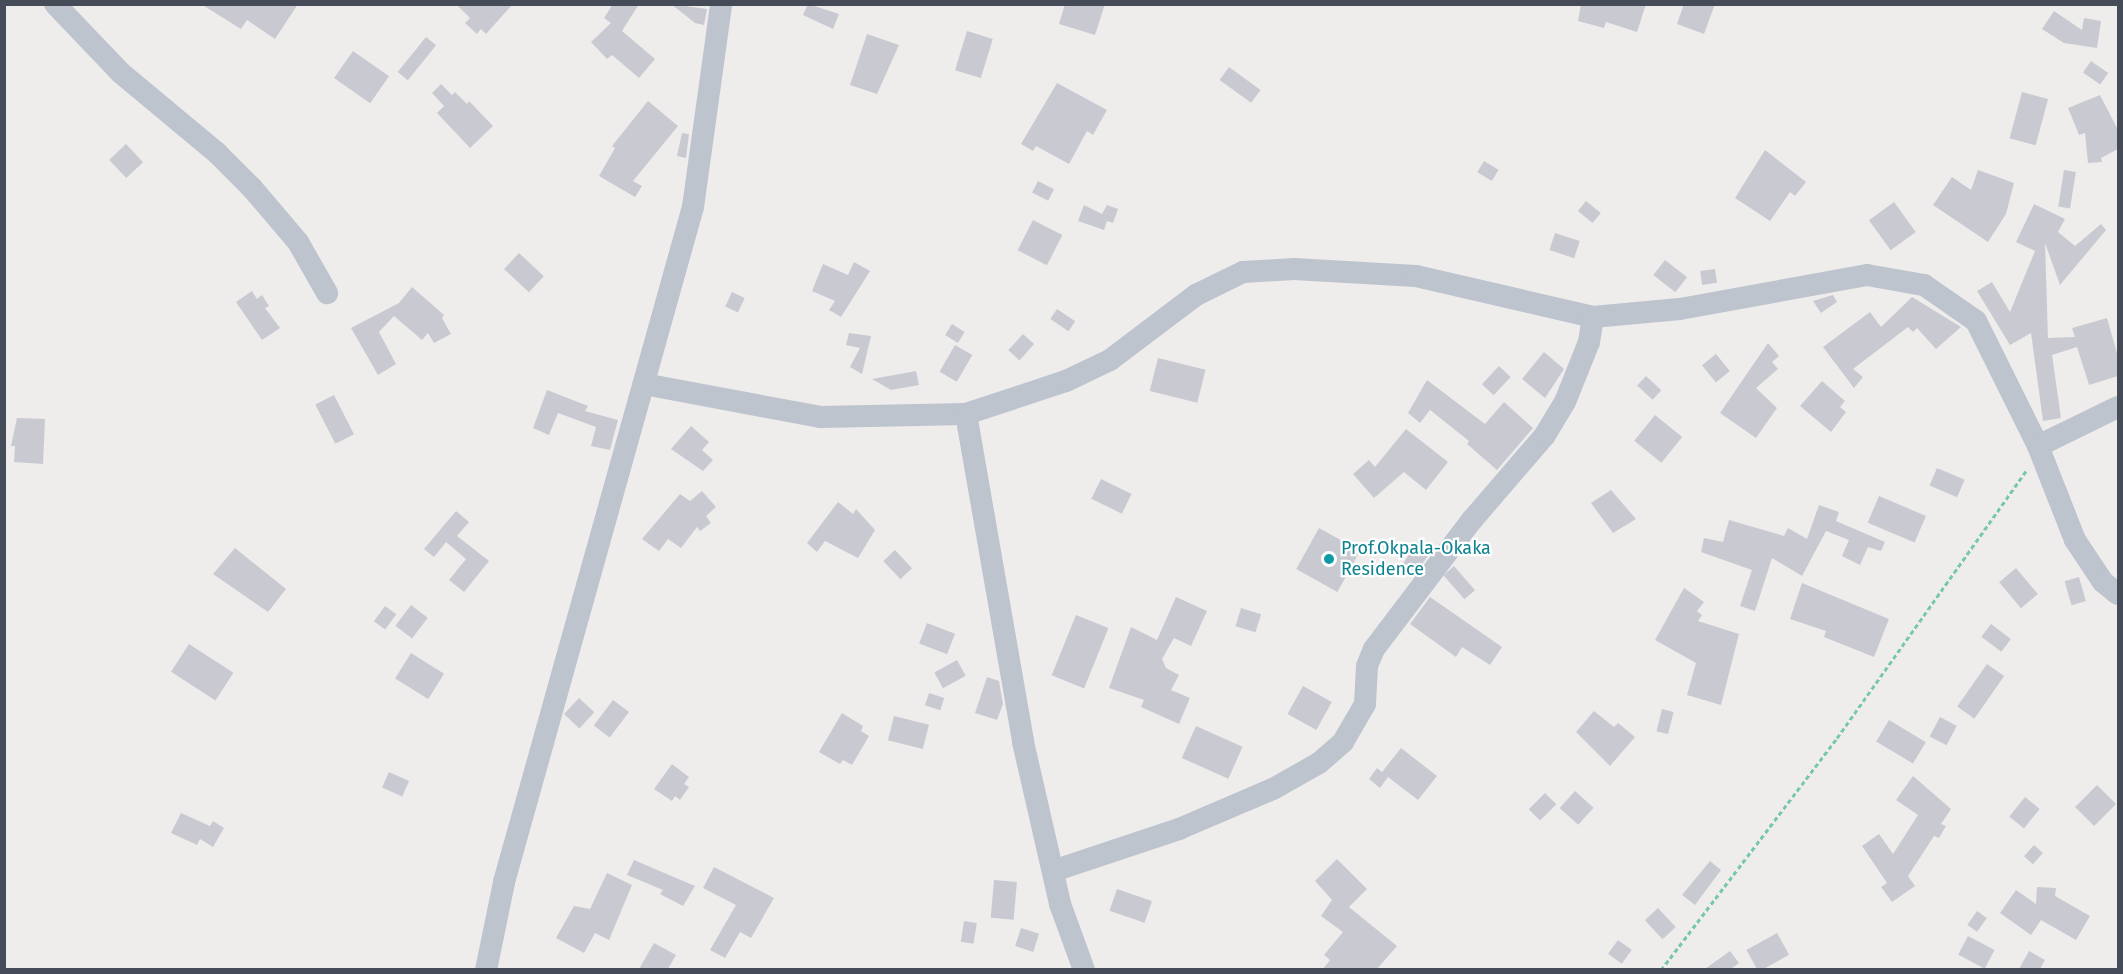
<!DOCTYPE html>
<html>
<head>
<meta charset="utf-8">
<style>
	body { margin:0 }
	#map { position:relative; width:2123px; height:974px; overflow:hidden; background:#efecec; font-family:"Fira Sans",sans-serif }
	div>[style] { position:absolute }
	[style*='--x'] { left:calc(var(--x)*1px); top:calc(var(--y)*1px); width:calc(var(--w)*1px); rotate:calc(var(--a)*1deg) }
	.building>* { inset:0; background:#c9cad1; transform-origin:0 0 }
	.path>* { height:3px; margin-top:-1.5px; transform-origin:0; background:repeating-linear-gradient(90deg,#75c7ad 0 4.5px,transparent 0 7.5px) }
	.minor>* { height:22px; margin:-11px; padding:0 11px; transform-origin:11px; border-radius:11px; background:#bdc4ce }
	.dots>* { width:16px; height:16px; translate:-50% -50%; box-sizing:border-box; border:3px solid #fff; border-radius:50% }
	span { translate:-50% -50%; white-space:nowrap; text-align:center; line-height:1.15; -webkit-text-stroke:4.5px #fff; paint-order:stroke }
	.culture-label { font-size:18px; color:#0d838f }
	.left { translate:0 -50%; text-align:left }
	.frame { position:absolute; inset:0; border:6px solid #454c58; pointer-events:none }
</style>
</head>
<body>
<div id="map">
	<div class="building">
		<div style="clip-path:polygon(201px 4px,298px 4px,275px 39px,247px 20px,241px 29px)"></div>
		<div style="clip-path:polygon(456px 4px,513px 4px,486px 34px,481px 29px,477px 34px,465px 23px,470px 18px)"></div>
		<div style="clip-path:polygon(613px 4px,639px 4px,622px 31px,655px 59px,639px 78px,612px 55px,607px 59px,591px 42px,611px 23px,604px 18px)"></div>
		<div style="clip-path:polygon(671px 4px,707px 9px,704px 25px,695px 23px)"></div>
		<div style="clip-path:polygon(808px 4px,839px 14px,833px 29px,803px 15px)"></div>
		<div style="clip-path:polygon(1065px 4px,1105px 4px,1095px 35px,1059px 24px)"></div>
		<div style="clip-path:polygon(1581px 4px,1646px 4px,1637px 32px,1606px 22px,1604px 28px,1578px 21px)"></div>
		<div style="clip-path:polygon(1684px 4px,1715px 4px,1704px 34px,1677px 24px)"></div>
		<div style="clip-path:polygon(2054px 11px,2082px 30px,2084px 18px,2101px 21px,2097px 48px,2064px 43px,2042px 29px)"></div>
		<div style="left:967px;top:31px;width:27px;height:41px;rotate:17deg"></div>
		<div style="clip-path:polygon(867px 34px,899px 45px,877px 94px,850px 85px)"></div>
		<div style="left:426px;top:37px;width:13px;height:45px;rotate:39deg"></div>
		<div style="left:353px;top:51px;width:44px;height:33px;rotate:35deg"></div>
		<div style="left:2091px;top:61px;width:21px;height:14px;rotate:35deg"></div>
		<div style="left:1229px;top:67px;width:39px;height:16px;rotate:36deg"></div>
		<div style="clip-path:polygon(1057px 83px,1107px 110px,1093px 135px,1087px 131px,1069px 164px,1036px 146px,1033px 151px,1021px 144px)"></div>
		<div style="clip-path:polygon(441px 84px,452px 95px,455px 92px,467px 104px,469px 101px,493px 126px,470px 148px,437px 113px,444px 106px,432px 93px)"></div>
		<div style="left:2022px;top:92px;width:27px;height:48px;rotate:15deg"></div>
		<div style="clip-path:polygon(2100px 95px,2118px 130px,2118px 149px,2101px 158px,2102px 162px,2088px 163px,2085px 133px,2079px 135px,2068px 108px)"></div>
		<div style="clip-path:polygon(648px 101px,678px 126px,633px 181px,642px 186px,635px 197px,599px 176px,615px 148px,612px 146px)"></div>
		<div style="clip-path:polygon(682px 133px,689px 134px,686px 158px,677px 156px)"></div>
		<div style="left:126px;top:144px;width:25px;height:23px;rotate:47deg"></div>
		<div style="clip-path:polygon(1765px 150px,1806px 182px,1795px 196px,1790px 192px,1770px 221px,1735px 198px)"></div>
		<div style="left:1484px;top:161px;width:17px;height:13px;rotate:31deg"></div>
		<div style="clip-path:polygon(1978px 170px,2014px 183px,2006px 214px,1988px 242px,1933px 205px,1952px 177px,1971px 190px)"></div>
		<div style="left:2064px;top:170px;width:12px;height:37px;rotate:9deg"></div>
		<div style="left:1038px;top:181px;width:18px;height:13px;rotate:27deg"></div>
		<div style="left:1586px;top:201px;width:19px;height:13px;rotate:39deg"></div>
		<div style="left:1894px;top:202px;width:37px;height:31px;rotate:54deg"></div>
		<div style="clip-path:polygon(2034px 204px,2065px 219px,2058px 232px,2075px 246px,2101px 224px,2106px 230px,2060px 285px,2045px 243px,2048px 338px,2075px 337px,2072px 328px,2107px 318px,2118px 357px,2118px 376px,2089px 385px,2077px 347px,2052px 355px,2061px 418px,2043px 421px,2031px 333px,2010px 345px,1977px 291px,1992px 282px,2010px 312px,2035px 251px,2016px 242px)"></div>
		<div style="clip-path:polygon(1084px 205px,1102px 214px,1107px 205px,1118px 209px,1113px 223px,1107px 221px,1104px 230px,1078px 221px)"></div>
		<div style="left:1033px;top:220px;width:33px;height:34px;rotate:27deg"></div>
		<div style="left:1555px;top:233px;width:26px;height:18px;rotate:18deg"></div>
		<div style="left:519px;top:253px;width:34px;height:22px;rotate:43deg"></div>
		<div style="left:1665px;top:260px;width:28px;height:19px;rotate:38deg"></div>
		<div style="clip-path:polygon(854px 262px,870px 271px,841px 317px,829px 310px,835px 301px,812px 291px,823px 264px,848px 275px)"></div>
		<div style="left:1715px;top:269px;width:14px;height:15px;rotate:82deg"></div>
		<div style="clip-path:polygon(412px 287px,444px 315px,442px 318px,451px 334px,434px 343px,428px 333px,422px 340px,394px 316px,379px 332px,396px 364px,378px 375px,351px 328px,399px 303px)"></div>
		<div style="clip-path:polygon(252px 291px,257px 299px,262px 295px,269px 306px,265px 308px,280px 328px,262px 340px,236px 302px)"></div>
		<div style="left:732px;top:292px;width:14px;height:16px;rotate:25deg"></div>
		<div style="clip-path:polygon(1833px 295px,1837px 302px,1821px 313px,1813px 301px)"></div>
		<div style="clip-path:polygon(1912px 297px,1961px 327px,1936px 349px,1917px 328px,1913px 332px,1908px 327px,1853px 369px,1863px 377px,1854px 388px,1823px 347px,1870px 312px,1881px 327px)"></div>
		<div style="left:1057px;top:309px;width:22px;height:12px;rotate:34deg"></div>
		<div style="left:952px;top:324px;width:15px;height:13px;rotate:32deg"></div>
		<div style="clip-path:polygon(849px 333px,871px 336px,862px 374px,850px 367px,860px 348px,846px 345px)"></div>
		<div style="left:1023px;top:334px;width:15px;height:22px;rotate:42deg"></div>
		<div style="clip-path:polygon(1768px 343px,1779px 356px,1772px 362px,1778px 369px,1756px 388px,1777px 408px,1756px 438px,1720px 413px)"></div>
		<div style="left:955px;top:345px;width:20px;height:31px;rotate:30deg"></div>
		<div style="clip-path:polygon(1544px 352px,1564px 369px,1545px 398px,1522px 379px)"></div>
		<div style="left:1716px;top:354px;width:22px;height:18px;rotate:51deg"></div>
		<div style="left:1158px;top:358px;width:49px;height:34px;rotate:14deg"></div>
		<div style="left:1499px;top:366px;width:16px;height:25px;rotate:43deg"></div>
		<div style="clip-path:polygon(916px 371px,919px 385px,891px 390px,872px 379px)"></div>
		<div style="left:1646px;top:376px;width:21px;height:13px;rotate:43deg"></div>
		<div style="clip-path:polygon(1427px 380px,1485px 424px,1504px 402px,1533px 428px,1497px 470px,1467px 444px,1469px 441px,1430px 410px,1420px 423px,1408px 413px)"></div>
		<div style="clip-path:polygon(1822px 381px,1845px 401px,1840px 407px,1846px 412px,1831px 432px,1800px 406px)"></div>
		<div style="clip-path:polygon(547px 390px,588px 406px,585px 411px,618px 420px,610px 450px,591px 446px,596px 427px,558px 413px,549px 435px,533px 428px)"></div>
		<div style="left:334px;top:395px;width:44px;height:21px;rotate:63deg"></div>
		<div style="left:1655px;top:415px;width:35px;height:33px;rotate:39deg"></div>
		<div style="clip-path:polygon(17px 418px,45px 419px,43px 464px,14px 462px,15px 446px,11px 446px)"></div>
		<div style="clip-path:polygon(691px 426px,709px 442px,702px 450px,713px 460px,703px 471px,671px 449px)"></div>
		<div style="clip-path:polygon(1406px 429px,1448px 462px,1426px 490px,1404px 472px,1374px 498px,1353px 474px,1369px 460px,1375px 467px)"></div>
		<div style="left:1937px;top:468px;width:30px;height:19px;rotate:23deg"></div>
		<div style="left:1101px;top:479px;width:34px;height:22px;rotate:26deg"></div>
		<div style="clip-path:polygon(1611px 490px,1636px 519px,1613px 533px,1591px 503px)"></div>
		<div style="clip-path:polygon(702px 491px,716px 507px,706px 516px,711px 523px,700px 531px,697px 527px,681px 548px,668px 539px,659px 551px,642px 539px,680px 494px,690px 501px)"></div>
		<div style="left:1879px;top:496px;width:51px;height:29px;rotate:23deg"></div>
		<div style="clip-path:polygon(838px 502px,853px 514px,856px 509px,875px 530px,858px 558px,825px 541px,817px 552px,807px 543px)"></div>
		<div style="clip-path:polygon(1819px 505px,1839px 512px,1836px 521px,1885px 542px,1881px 551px,1868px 547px,1860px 565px,1842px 556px,1849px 540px,1826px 531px,1802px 576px,1772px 558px,1755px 611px,1740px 606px,1752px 570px,1701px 552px,1704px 538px,1723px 542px,1729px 520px,1784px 536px,1788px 528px,1807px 539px)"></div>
		<div style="clip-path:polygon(456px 511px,469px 522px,457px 536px,489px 561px,464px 592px,449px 580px,466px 559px,446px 542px,434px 557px,424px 549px)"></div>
		<div style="left:1319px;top:528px;width:47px;height:47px;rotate:29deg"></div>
		<div style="left:1418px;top:542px;width:16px;height:26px;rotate:35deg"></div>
		<div style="clip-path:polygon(235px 548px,286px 589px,268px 612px,213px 574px)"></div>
		<div style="left:895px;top:550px;width:25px;height:16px;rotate:47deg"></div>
		<div style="left:1454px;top:566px;width:32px;height:14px;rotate:49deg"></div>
		<div style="left:2016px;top:568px;width:34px;height:22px;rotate:50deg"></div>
		<div style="left:2079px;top:577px;width:25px;height:15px;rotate:74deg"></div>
		<div style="clip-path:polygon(1802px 583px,1889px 619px,1874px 657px,1824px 637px,1826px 631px,1790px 619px)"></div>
		<div style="clip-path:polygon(1684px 588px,1704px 602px,1697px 611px,1702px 615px,1698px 621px,1739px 634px,1721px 705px,1687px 695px,1696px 663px,1655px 640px)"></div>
		<div style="clip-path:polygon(1176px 597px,1207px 611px,1191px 646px,1174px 638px,1162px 659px,1166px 668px,1179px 675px,1171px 690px,1190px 698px,1179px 724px,1141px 707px,1144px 700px,1109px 688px,1131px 627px,1157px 640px)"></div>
		<div style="clip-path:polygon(1430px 597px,1502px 647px,1490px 665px,1462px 647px,1456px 657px,1410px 624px)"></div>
		<div style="left:411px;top:605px;width:21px;height:26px;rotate:37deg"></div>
		<div style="left:385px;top:606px;width:14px;height:19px;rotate:36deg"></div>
		<div style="left:1241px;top:608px;width:21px;height:19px;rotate:17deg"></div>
		<div style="left:1076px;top:615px;width:35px;height:65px;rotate:22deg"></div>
		<div style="left:927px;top:623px;width:30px;height:22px;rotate:21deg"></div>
		<div style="left:1991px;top:624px;width:25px;height:16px;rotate:37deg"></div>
		<div style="left:189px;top:644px;width:53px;height:33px;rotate:33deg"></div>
		<div style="left:411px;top:653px;width:39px;height:30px;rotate:32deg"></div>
		<div style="left:957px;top:660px;width:18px;height:26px;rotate:61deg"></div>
		<div style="left:1987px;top:664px;width:21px;height:52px;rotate:35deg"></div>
		<div style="clip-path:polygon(987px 677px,999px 681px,1003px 704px,997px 720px,975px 713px)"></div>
		<div style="left:1303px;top:686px;width:33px;height:32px;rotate:29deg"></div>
		<div style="left:929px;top:693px;width:16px;height:13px;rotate:18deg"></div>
		<div style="left:579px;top:698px;width:21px;height:22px;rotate:43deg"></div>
		<div style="left:613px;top:700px;width:20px;height:32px;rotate:37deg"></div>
		<div style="left:1662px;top:709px;width:12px;height:23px;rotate:14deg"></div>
		<div style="clip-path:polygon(1594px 711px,1614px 727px,1618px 723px,1635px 737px,1610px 766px,1576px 732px)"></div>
		<div style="clip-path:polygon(842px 713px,863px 726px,861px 731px,869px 736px,852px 765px,843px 760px,840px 764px,819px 752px)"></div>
		<div style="left:894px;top:716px;width:36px;height:25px;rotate:14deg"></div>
		<div style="left:1940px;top:717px;width:19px;height:22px;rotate:28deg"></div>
		<div style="left:1889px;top:720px;width:43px;height:25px;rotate:31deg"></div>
		<div style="left:1196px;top:726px;width:51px;height:35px;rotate:24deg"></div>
		<div style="clip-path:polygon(1401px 748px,1437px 776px,1418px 800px,1388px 777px,1380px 788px,1369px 779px,1377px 768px,1382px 772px)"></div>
		<div style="clip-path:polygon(672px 764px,689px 777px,684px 784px,689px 787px,680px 800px,675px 796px,672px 801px,654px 789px)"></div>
		<div style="left:389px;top:772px;width:22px;height:17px;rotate:24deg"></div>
		<div style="clip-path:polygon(1913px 776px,1951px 809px,1941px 824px,1946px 826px,1939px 838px,1934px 836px,1908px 876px,1915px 886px,1892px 902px,1881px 887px,1887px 883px,1862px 846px,1879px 834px,1893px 854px,1918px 815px,1896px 800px)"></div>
		<div style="left:2097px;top:785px;width:27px;height:31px;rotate:45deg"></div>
		<div style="left:1575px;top:791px;width:25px;height:23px;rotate:42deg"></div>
		<div style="left:1545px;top:793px;width:16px;height:23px;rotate:45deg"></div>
		<div style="left:2025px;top:797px;width:19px;height:25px;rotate:39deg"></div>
		<div style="clip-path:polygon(181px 813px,210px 826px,213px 821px,224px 828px,213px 847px,200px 839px,197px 845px,171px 833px)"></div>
		<div style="left:2034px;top:845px;width:12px;height:15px;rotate:42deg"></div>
		<div style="clip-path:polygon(1337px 859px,1367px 889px,1349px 907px,1397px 946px,1377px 969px,1323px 969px,1330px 960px,1324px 955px,1343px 932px,1321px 916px,1332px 900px,1315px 881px)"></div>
		<div style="clip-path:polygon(634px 860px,695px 886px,683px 906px,660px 894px,663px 890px,627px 875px)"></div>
		<div style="clip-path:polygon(1710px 861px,1721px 870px,1695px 905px,1682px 895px)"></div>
		<div style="clip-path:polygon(714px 867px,774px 898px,751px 938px,740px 932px,725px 958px,710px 950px,736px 905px,703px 888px)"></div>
		<div style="clip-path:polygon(607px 873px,632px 885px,609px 940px,595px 933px,584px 953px,556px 938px,574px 906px,590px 909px)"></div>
		<div style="left:994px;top:880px;width:23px;height:38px;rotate:5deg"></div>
		<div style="clip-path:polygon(2037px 887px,2056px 888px,2055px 896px,2090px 916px,2076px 940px,2041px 920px,2031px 935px,2000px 913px,2016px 890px,2036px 904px)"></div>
		<div style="left:1117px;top:889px;width:37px;height:23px;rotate:19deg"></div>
		<div style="left:1658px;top:908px;width:26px;height:18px;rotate:47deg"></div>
		<div style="left:1977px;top:911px;width:12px;height:17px;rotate:35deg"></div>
		<div style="left:964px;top:921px;width:13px;height:21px;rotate:9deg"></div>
		<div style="left:1021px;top:928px;width:19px;height:19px;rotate:18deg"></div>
		<div style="left:1777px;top:933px;width:25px;height:35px;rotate:61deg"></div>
		<div style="left:1968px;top:936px;width:30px;height:21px;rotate:28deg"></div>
		<div style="left:1618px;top:940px;width:17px;height:17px;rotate:36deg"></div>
		<div style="clip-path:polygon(654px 943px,676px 955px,668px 969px,639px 969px)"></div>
		<div style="clip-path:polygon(1730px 951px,1739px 963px,1731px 969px,1705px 969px)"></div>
		<div style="clip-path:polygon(2029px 951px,2045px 960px,2040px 969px,2019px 969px)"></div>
	</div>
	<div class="path">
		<div style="--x:1661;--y:970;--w:291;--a:-52.8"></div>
		<div style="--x:1837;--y:738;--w:329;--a:-54.7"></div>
	</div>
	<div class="minor">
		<div style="--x:55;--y:4;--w:95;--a:46.3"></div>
		<div style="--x:121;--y:73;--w:125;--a:39.8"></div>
		<div style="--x:217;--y:153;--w:49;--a:45"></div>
		<div style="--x:252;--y:188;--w:71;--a:49.6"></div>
		<div style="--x:298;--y:242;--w:59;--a:60.4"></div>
		<div style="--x:644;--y:384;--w:179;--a:10.6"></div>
		<div style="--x:820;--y:417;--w:146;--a:-1.2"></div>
		<div style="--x:966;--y:414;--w:105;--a:-18.3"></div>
		<div style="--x:1066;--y:381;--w:49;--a:-25.5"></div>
		<div style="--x:1110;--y:360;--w:108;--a:-37.1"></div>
		<div style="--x:1196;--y:295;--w:52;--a:-26.1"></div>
		<div style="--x:1243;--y:272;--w:51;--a:-3.4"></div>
		<div style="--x:1294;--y:269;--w:122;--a:3.3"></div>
		<div style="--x:1416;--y:276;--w:182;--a:13"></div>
		<div style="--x:1593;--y:317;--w:87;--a:-5.3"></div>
		<div style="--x:1680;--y:309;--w:190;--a:-10.3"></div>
		<div style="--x:1867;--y:275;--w:58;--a:10"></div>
		<div style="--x:1924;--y:285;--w:63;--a:34.7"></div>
		<div style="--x:1976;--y:321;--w:140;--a:63.6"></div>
		<div style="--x:2038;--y:446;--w:101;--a:68.5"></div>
		<div style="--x:2075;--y:540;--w:50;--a:56.3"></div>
		<div style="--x:2103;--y:582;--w:19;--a:39"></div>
		<div style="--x:966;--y:414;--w:333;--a:80.1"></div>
		<div style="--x:1023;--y:742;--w:166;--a:77.1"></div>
		<div style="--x:1060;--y:904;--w:70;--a:70"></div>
		<div style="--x:2038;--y:446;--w:89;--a:-26"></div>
		<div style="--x:1053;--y:871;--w:133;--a:-18.4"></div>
		<div style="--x:1179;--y:829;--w:102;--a:-23.1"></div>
		<div style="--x:1273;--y:789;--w:53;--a:-29.5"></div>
		<div style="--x:1319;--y:763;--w:32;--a:-41"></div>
		<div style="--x:1343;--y:742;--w:44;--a:-59.9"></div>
		<div style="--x:1365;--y:704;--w:38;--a:-87"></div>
		<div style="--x:1367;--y:666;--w:18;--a:-68"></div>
		<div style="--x:1374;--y:649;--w:162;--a:-52.8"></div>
		<div style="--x:1472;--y:520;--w:112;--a:-49.3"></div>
		<div style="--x:1545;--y:435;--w:39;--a:-59"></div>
		<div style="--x:1565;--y:402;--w:65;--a:-68.2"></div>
		<div style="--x:1589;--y:342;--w:25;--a:-81"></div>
		<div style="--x:486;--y:970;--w:90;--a:-78.4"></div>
		<div style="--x:504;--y:882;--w:701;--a:-74.36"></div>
		<div style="--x:693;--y:207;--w:205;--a:-82.1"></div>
	</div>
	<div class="dots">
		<div style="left:1329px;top:559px;background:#0f9aa8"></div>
	</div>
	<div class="culture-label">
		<span class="left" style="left:1341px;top:559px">Prof.Okpala-Okaka<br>Residence</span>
	</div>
	<div class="frame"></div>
</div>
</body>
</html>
